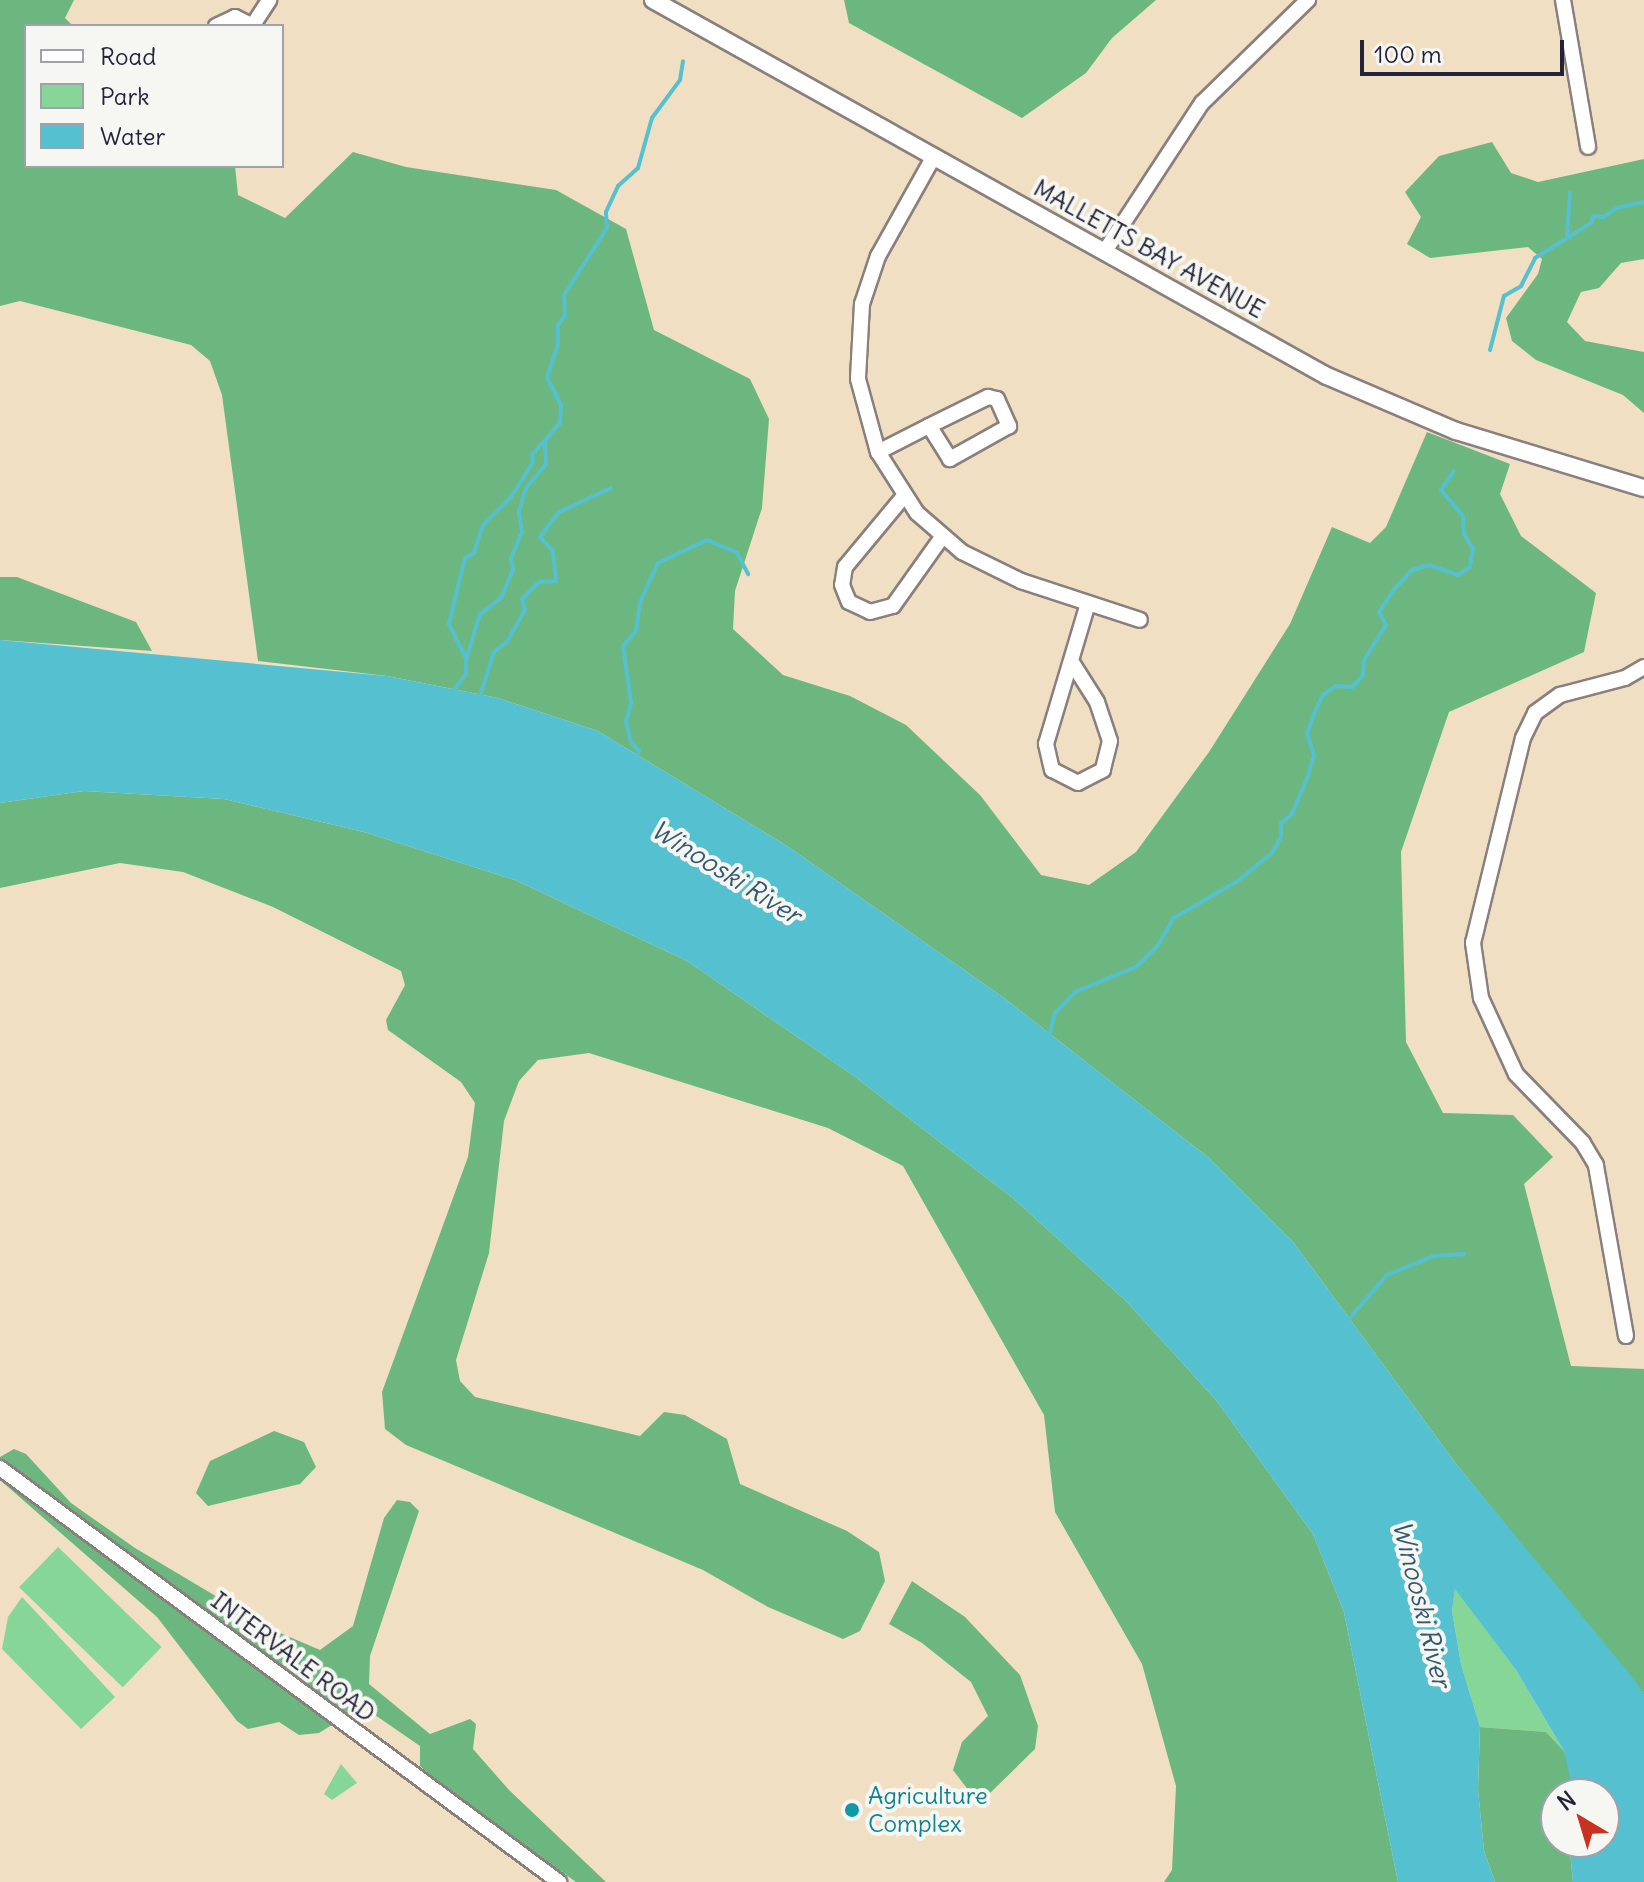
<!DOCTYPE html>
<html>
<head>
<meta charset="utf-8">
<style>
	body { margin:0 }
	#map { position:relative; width:1644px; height:1882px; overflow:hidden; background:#f0dfc2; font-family:Delius,sans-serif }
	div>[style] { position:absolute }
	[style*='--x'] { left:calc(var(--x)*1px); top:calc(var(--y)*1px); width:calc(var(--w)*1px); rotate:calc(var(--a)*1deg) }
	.green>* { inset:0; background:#85d697; transform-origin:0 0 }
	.forest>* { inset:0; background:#6cb780 }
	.water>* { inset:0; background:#55c0d0 }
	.stream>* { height:4px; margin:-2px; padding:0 2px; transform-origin:2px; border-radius:2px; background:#55c0d0 }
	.roads { filter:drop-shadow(2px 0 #89807e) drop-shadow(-2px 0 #89807e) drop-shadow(0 2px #89807e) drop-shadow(0 -2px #89807e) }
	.minor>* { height:14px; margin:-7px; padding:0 7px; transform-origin:7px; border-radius:7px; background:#fff }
	.tertiary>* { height:16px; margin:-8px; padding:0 8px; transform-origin:8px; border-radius:8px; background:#fff }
	.dots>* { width:22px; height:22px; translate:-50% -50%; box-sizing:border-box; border:4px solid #f6f6f2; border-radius:50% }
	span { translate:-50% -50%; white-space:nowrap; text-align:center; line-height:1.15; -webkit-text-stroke:8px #f6f6f2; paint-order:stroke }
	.street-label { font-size:24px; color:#22223b }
	.culture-label { font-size:24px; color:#0d838f }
	.left { translate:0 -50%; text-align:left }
	.water-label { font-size:26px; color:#34596f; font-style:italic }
	.legend { position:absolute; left:24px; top:24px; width:260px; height:144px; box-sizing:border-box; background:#f6f6f2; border:2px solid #a1a1a9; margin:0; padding:10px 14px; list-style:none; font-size:24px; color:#22223b }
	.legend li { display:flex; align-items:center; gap:16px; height:40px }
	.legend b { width:40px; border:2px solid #a1a1a9 }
	.north { position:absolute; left:1540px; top:1778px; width:80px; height:80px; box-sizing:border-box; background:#f6f6f2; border:2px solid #a1a1a9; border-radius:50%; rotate:322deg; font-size:22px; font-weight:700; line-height:32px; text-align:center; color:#22223b }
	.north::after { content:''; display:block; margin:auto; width:28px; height:36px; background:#c8321e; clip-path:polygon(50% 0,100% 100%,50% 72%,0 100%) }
	.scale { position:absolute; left:1360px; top:40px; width:204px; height:36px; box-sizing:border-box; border:4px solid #22223b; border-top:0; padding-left:10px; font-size:24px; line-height:28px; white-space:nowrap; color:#22223b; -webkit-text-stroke:6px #f6f6f2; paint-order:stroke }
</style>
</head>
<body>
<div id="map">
	<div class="green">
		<div style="left:58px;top:1547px;width:144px;height:56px;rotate:44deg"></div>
		<div style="clip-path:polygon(1455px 1588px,1516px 1670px,1564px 1751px,1546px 1732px,1480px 1727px,1461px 1664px,1452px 1611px)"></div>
		<div style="clip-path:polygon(22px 1597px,115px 1697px,81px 1729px,2px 1649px,8px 1617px)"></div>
		<div style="clip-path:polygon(341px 1764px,357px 1783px,332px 1800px,324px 1794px)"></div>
	</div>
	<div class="forest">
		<div style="clip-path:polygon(0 0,74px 0,65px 18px,73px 26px,26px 26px,26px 166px,235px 166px,238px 195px,285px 218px,353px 152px,406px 167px,556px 190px,626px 229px,654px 330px,750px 379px,769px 419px,762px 508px,735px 591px,733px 629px,783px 675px,850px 696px,906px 725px,980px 795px,1041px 875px,1089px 885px,1136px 852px,1209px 752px,1290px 624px,1332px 527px,1370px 543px,1386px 527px,1427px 432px,1510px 464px,1500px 494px,1521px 536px,1596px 593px,1584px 652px,1449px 712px,1401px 852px,1406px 1042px,1443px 1113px,1513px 1115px,1553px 1157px,1524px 1184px,1571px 1366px,1644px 1369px,1644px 1695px,1457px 1465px,1294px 1243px,1209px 1158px,1004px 998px,787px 846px,598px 731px,498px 698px,387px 676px,258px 661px,222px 395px,210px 361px,191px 345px,20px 301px,0 306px)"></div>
		<div style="clip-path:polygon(844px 0,1156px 0,1112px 38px,1086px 73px,1022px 118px,849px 23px)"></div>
		<div style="clip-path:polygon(1492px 142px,1511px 173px,1538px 182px,1644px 159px,1644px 259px,1621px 263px,1599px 288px,1581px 292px,1567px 322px,1585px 341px,1644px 352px,1644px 413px,1623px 395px,1536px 360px,1512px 341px,1506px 318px,1538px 274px,1542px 259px,1528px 247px,1430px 258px,1407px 244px,1421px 217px,1405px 192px,1439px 156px)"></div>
		<div style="clip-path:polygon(0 577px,17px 577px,136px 622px,152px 651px,0 640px)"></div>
		<div style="clip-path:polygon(84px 791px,224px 799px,364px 832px,515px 880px,687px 961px,854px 1076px,1014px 1199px,1126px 1301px,1216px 1400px,1313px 1534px,1344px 1612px,1398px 1882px,1164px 1882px,1172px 1870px,1176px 1786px,1142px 1664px,1055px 1512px,1044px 1415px,903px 1166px,828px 1128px,589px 1053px,538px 1060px,519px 1081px,504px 1121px,489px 1253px,456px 1360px,460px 1381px,475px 1397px,640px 1436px,664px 1412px,685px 1415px,727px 1439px,740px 1484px,847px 1531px,879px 1552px,885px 1581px,860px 1631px,843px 1639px,768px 1607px,703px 1570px,406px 1445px,385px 1429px,382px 1392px,468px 1157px,475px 1103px,461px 1082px,388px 1030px,386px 1020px,405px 985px,401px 971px,273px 907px,183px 872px,120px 863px,0 888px,0 803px)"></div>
		<div style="clip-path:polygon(274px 1431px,304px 1442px,316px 1467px,300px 1484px,208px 1506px,196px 1493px,210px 1461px)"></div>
		<div style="clip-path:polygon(14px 1449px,26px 1454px,71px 1503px,135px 1548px,271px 1629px,320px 1650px,353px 1626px,384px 1518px,397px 1500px,410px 1502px,419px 1511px,370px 1656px,369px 1684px,430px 1734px,470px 1719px,476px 1724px,473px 1749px,509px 1790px,606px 1882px,576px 1882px,442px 1786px,420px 1766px,420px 1746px,362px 1706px,319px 1733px,299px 1735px,279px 1722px,248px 1729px,237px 1721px,157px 1617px,0 1480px,0 1457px)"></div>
		<div style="clip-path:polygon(912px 1581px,965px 1617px,1020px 1675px,1038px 1726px,1035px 1749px,987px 1796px,969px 1791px,953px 1770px,962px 1742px,988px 1716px,971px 1682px,922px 1643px,889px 1624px)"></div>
		<div style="clip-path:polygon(1480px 1727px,1546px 1732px,1564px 1751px,1575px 1786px,1574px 1794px,1556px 1794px,1556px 1842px,1569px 1842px,1573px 1882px,1495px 1882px,1484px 1851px,1478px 1789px)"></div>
	</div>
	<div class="water">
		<div style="clip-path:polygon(0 640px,387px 676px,498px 698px,598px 731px,787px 846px,1004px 998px,1209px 1158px,1294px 1243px,1457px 1465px,1633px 1678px,1644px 1695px,1644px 1882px,1573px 1882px,1569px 1842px,1604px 1842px,1604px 1794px,1574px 1794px,1564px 1751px,1516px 1670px,1455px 1589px,1452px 1611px,1461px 1664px,1480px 1727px,1478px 1789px,1484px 1851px,1495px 1882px,1398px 1882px,1344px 1612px,1313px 1534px,1216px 1400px,1126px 1301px,1014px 1199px,854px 1076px,687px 961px,515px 880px,364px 832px,224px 799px,84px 791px,0 803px)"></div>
	</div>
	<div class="stream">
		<div style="--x:1567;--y:235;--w:42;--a:-85.9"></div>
		<div style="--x:1490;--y:350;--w:56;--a:-75.5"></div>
		<div style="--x:1504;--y:296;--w:20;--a:-30"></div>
		<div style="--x:1521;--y:286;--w:31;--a:-63"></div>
		<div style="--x:1535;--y:258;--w:66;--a:-32"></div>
		<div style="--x:1591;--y:223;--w:7;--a:-74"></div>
		<div style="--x:1593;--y:216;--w:11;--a:5"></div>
		<div style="--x:1604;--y:217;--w:15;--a:-37"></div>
		<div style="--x:1616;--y:208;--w:29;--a:-12"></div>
		<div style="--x:467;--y:657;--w:45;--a:-73.2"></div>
		<div style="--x:480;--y:614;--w:26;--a:-37"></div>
		<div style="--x:501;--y:598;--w:30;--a:-67"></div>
		<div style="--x:513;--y:570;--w:12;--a:-99"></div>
		<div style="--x:511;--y:558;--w:28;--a:-67"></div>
		<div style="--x:522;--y:532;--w:20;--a:-99"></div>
		<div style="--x:519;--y:512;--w:25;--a:-74"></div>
		<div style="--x:526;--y:488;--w:31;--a:-50"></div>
		<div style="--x:546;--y:464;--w:22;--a:-93"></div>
		<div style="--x:452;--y:693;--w:24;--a:-54"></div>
		<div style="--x:466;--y:674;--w:16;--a:-90"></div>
		<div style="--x:466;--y:658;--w:38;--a:-117"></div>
		<div style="--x:449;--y:624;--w:68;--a:-76.4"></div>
		<div style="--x:465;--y:558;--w:10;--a:-29"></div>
		<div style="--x:474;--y:553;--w:29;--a:-72"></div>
		<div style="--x:483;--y:525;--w:40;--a:-45"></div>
		<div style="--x:511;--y:497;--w:41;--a:-57.8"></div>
		<div style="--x:533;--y:462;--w:7;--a:-98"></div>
		<div style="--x:532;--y:455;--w:43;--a:-48.8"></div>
		<div style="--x:560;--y:423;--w:18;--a:-87"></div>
		<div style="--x:561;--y:405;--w:30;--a:-117"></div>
		<div style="--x:547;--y:378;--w:35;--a:-72"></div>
		<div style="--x:558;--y:345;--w:20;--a:-90"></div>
		<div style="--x:558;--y:325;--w:12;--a:-55"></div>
		<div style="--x:565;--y:315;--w:20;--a:-93"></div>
		<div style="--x:564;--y:295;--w:80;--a:-57.3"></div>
		<div style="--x:607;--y:228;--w:16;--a:-94"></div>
		<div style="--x:606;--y:212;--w:29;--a:-65"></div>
		<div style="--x:618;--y:186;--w:27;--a:-42"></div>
		<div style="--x:638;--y:168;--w:52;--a:-74.4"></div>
		<div style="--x:652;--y:118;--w:47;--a:-53.6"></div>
		<div style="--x:680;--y:80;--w:19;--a:-81"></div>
		<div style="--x:480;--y:696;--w:46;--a:-72.3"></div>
		<div style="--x:494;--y:652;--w:16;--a:-38"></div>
		<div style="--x:507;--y:642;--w:37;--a:-61"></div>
		<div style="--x:525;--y:610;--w:11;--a:-105"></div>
		<div style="--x:522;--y:599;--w:24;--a:-45"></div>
		<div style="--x:539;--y:582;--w:17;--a:-3"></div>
		<div style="--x:556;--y:581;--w:30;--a:-96"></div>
		<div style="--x:553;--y:551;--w:19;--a:-133"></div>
		<div style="--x:540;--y:537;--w:31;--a:-53"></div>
		<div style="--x:559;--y:512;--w:57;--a:-24.8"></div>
		<div style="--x:636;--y:759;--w:9;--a:-69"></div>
		<div style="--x:639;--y:751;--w:12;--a:-132"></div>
		<div style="--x:631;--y:742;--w:21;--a:-104"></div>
		<div style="--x:626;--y:722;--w:20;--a:-75"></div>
		<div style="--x:631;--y:703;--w:58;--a:-98"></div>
		<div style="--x:623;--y:646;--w:20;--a:-49"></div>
		<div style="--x:636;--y:631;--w:29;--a:-82"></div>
		<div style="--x:640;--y:602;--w:43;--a:-65.2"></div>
		<div style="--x:658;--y:563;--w:54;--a:-25.1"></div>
		<div style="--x:707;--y:540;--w:33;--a:23"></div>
		<div style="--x:737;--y:553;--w:24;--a:62"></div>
		<div style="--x:1049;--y:1037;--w:25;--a:-76"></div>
		<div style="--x:1055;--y:1013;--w:29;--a:-46"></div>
		<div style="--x:1075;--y:992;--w:66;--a:-22.3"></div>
		<div style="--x:1136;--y:967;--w:29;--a:-44"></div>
		<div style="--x:1157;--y:947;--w:34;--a:-60"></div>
		<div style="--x:1174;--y:918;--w:75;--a:-30.3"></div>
		<div style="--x:1239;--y:880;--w:43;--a:-39.3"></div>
		<div style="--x:1272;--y:853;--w:18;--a:-61"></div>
		<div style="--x:1281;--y:837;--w:14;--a:-90"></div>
		<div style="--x:1281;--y:823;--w:14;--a:-39"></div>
		<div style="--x:1292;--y:814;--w:41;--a:-67.2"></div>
		<div style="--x:1308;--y:776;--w:22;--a:-74"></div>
		<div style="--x:1314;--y:755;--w:22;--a:-108"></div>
		<div style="--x:1307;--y:734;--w:21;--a:-71"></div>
		<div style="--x:1314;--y:714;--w:21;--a:-65"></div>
		<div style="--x:1323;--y:695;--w:16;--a:-35"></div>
		<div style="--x:1336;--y:686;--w:16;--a:4"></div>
		<div style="--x:1352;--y:687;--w:16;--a:-47"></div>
		<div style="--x:1363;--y:675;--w:15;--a:-86"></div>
		<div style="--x:1364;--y:660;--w:41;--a:-57.8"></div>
		<div style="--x:1386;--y:625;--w:15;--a:-118"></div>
		<div style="--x:1379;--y:612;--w:25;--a:-56"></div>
		<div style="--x:1393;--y:591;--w:28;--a:-48"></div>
		<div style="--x:1412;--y:570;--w:18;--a:-16"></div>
		<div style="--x:1429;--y:565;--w:31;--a:19"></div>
		<div style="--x:1458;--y:575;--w:14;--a:-34"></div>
		<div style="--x:1470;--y:567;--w:19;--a:-81"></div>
		<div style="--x:1473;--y:548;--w:17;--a:-123"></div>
		<div style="--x:1464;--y:534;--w:18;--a:-93"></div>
		<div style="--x:1463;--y:516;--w:34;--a:-130"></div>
		<div style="--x:1441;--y:490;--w:23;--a:-56"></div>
		<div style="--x:1348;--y:1320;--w:60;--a:-49.1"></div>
		<div style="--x:1387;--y:1275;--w:51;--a:-22"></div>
		<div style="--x:1434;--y:1256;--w:30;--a:-4"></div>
	</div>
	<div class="roads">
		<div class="minor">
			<div style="--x:1563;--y:0;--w:149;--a:80.3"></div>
			<div style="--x:253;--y:25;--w:30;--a:-57"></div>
			<div style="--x:216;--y:26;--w:21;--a:-25"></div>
			<div style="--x:235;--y:17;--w:20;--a:27"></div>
			<div style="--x:934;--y:156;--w:115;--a:119.2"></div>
			<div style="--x:878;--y:256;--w:51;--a:108.4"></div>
			<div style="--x:862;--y:304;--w:75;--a:93.1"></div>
			<div style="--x:858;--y:379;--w:76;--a:74.7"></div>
			<div style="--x:878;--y:452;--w:72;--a:57.4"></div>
			<div style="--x:917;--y:513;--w:60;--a:40.9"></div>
			<div style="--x:962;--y:552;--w:66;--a:26.2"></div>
			<div style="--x:1021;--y:581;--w:125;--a:18.1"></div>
			<div style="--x:1105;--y:251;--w:177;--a:-56.8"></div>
			<div style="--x:1202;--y:103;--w:148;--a:-44.2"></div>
			<div style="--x:878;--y:452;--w:57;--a:-27"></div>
			<div style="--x:929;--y:426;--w:66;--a:-26.2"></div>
			<div style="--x:988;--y:397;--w:9;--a:13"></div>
			<div style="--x:997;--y:399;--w:30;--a:66"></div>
			<div style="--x:1009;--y:426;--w:68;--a:150.8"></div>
			<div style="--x:950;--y:459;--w:39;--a:-122"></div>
			<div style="--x:904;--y:496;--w:92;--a:129.7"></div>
			<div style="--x:845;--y:567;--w:18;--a:99"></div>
			<div style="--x:842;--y:585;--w:18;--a:68"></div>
			<div style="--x:849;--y:602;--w:23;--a:25"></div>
			<div style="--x:870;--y:612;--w:24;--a:-15"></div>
			<div style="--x:893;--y:606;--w:85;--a:-54.6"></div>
			<div style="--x:1073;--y:664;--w:45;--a:57.7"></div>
			<div style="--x:1097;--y:702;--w:41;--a:71.6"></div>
			<div style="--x:1110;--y:741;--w:30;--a:104"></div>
			<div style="--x:1103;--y:770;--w:28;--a:153"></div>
			<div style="--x:1078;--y:783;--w:29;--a:-153"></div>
			<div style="--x:1052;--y:770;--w:27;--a:-103"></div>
			<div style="--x:1046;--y:744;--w:147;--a:-73.4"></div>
			<div style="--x:1626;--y:1336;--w:174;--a:-100"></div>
			<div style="--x:1596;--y:1165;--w:26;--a:-121"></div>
			<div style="--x:1583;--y:1143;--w:96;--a:-134.2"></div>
			<div style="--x:1516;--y:1074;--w:84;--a:-114.7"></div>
			<div style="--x:1481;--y:998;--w:56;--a:-98.3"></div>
			<div style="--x:1473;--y:943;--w:211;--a:-76.3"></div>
			<div style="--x:1523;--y:738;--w:28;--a:-64"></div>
			<div style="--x:1535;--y:713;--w:31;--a:-36"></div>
			<div style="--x:1560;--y:695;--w:67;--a:-14.7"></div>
			<div style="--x:1625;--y:678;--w:22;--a:-30"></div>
			<div style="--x:0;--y:1468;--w:696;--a:36.52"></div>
		</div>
		<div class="tertiary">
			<div style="--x:653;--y:0;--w:772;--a:29.16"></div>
			<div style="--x:1327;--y:376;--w:140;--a:23.1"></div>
			<div style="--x:1456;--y:431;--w:196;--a:16.9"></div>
		</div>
	</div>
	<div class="dots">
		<div style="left:852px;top:1810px;background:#0f9aa8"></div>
	</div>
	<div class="street-label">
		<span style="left:1149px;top:249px;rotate:29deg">MALLETTS BAY AVENUE</span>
		<span style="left:293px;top:1657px;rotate:37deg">INTERVALE ROAD</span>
	</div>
	<div class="culture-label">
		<span class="left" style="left:868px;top:1810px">Agriculture<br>Complex</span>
	</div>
	<div class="water-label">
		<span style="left:726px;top:872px;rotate:32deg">Winooski River</span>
		<span style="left:1422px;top:1604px;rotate:76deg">Winooski River</span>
	</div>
	<ul class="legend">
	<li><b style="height:10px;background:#fff"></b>Road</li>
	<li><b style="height:22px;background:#85d697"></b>Park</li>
	<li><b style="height:22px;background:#55c0d0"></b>Water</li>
	</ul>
	<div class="north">N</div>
	<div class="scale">100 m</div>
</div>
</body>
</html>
